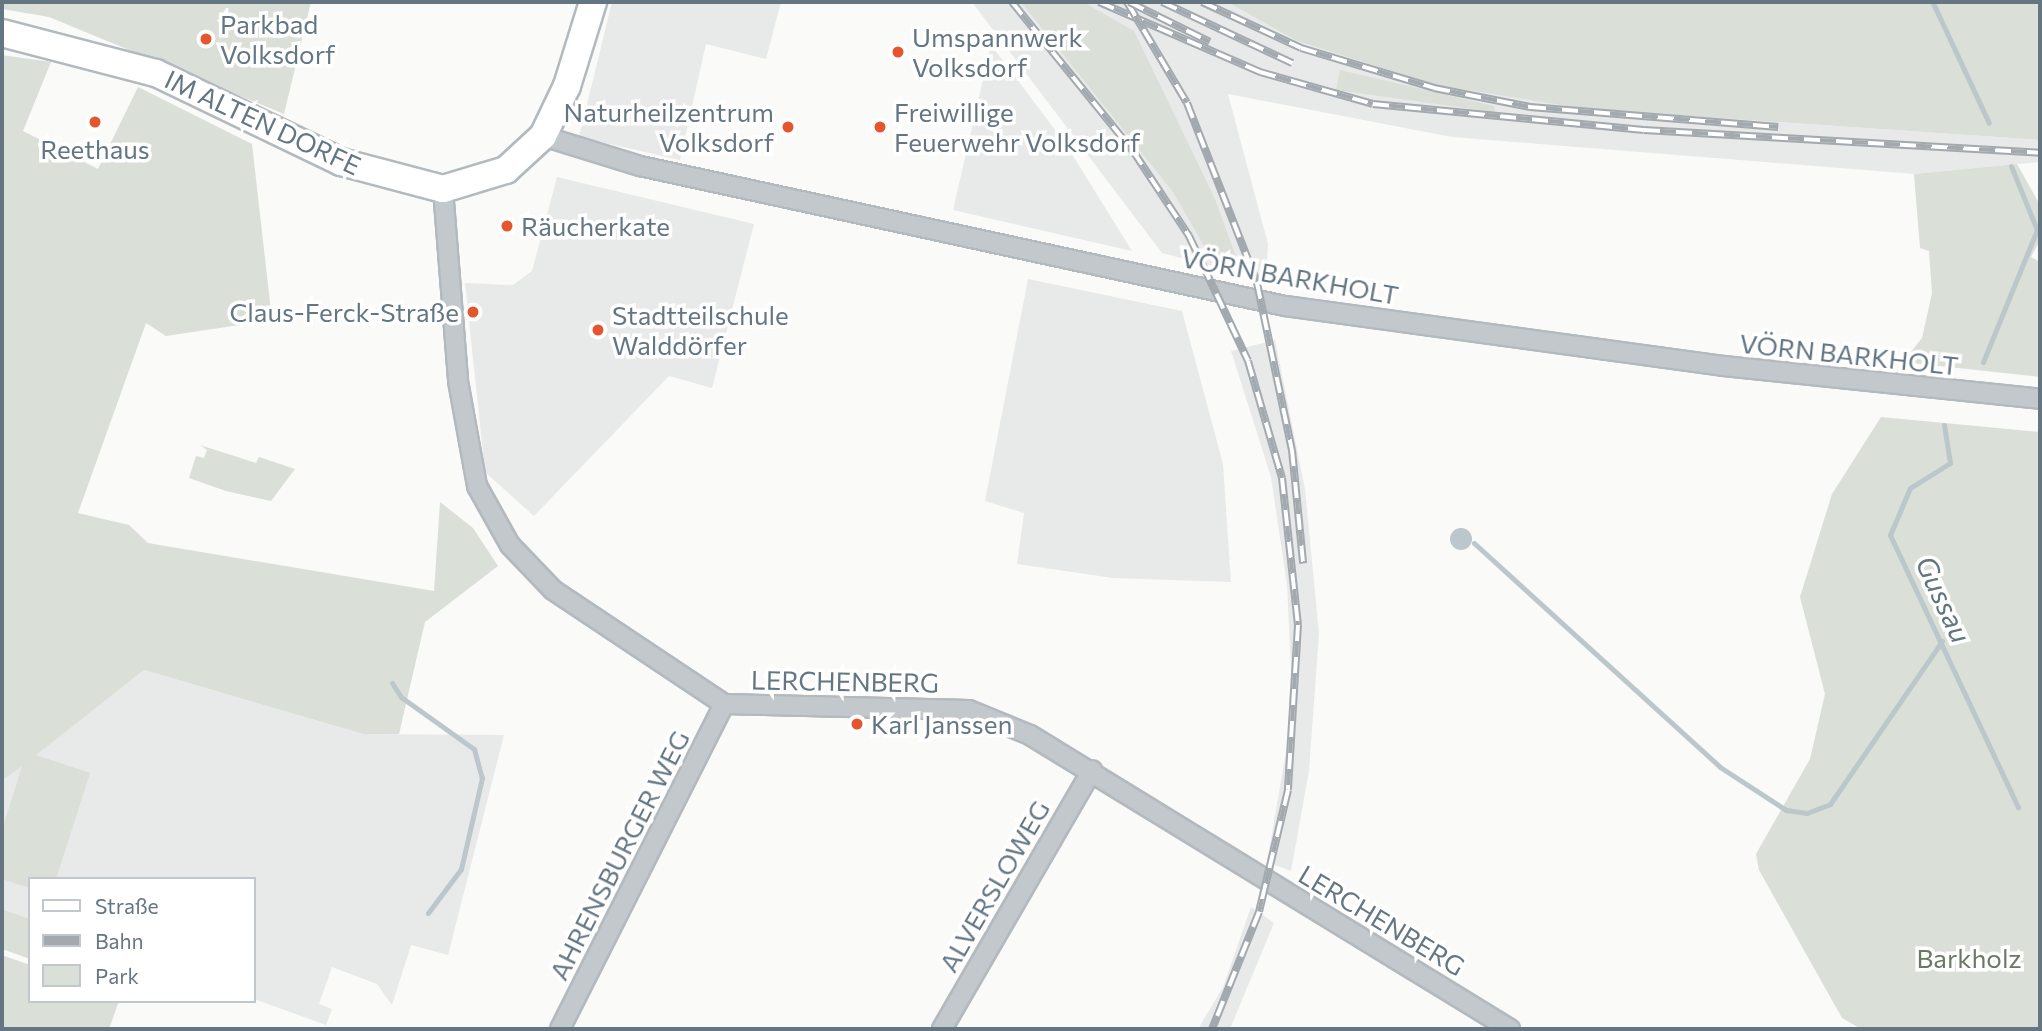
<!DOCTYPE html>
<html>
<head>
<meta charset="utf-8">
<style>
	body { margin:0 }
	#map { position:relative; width:2042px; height:1031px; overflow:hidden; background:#fafaf8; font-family:Commissioner,sans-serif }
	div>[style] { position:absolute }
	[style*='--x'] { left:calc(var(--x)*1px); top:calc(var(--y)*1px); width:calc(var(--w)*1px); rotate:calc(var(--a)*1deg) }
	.built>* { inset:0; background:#e8e9e9 }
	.green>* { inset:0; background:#dadfd7 }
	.water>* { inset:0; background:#bbc7cb }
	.round { border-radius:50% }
	.stream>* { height:5px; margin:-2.5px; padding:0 2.5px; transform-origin:2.5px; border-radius:2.5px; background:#bbc7cb }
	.roads { filter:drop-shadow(2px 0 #b3babf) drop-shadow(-2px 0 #b3babf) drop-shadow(0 2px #b3babf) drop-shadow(0 -2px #b3babf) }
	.street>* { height:18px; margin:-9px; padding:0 9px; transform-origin:9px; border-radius:9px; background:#c3c8cc }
	.secondary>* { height:26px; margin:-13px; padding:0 13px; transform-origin:13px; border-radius:13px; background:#fff }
	.rail>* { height:8px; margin-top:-4px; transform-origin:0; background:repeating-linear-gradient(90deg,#fff 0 16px,#a2aab0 0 32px); box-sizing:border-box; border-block:2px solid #a2aab0 }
	.dots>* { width:19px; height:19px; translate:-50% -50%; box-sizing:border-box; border:4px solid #fff; border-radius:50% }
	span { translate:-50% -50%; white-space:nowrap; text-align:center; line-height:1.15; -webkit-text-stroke:7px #fff; paint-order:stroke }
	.poi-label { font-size:26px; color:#657683 }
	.left { translate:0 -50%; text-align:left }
	.right { translate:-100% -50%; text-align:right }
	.street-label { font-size:26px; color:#657683 }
	.park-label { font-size:26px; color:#687a64 }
	.water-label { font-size:28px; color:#60757c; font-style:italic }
	.frame { position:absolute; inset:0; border:4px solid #657683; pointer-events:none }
	.legend { position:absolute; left:28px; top:877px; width:228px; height:126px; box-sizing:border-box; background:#fff; border:2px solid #c1c8cd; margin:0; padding:9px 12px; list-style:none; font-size:21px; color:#657683 }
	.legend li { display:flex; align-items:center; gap:14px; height:35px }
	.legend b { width:35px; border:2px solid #c1c8cd }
</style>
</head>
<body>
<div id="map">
	<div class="built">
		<div style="clip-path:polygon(612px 2px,781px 2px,766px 59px,706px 44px,680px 160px,579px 137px)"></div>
		<div style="clip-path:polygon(972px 2px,1227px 2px,1295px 40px,1587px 109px,2040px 140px,2040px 162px,1914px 174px,1452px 137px,1228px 94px,1268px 244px,1266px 280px,1162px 253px)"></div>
		<div style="clip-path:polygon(991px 45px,1065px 143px,1132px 251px,953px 210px)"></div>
		<div style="clip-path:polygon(557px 177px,754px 224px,712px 388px,669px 376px,534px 516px,485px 472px,465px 283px,513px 285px,532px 271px)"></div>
		<div style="clip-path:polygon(1028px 279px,1182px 311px,1223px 464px,1231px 582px,1113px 578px,1017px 564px,1024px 513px,985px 501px)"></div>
		<div style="clip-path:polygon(1275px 340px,1305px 489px,1319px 634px,1309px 771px,1291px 871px,1267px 862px,1293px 711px,1287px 585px,1271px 477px,1231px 351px)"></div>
		<div style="clip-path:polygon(144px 670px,363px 734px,504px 735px,448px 955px,411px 945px,392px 1005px,377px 984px,332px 967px,319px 1004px,332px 1009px,326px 1025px,254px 999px,254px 879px,30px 879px,30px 919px,2px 909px,2px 781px)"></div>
		<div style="clip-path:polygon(1251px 907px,1274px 923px,1230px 1029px,1198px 1029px,1223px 987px)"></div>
	</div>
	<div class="green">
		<div style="clip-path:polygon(2px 2px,311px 2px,284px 114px,49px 17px,2px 9px)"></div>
		<div style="clip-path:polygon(1021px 2px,1083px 2px,1134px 31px,1215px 199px,1240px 268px,1214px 263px,1173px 192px)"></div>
		<div style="clip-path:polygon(1227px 2px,2040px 2px,2040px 140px,1587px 109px,1436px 85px,1295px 40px)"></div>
		<div style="clip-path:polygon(2px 55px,51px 62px,23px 131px,98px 169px,138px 87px,252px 144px,272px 320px,166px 336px,146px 323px,78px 513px,129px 525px,148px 543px,434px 591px,440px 502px,473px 528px,498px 566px,425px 622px,399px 734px,363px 734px,144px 670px,36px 755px,90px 773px,56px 879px,30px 879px,30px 888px,2px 879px,2px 830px,22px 766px,2px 781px)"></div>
		<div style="clip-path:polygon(1340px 70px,1494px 106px,1495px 112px,1336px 90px)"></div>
		<div style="clip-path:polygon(2017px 164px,2040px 205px,2040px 240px,2031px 257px,2040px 262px,2040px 377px,1903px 362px,1922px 338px,1932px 293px,1929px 251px,1920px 248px,1914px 174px)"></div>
		<div style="clip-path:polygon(1881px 417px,2040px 432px,2040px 1029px,1861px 1029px,1842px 1018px,1759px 870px,1756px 854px,1810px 759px,1825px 694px,1800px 597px,1832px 494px)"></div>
		<div style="clip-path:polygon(200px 445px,256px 463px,259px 457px,295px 469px,271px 501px,226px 491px,189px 478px,196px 456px,204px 458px,207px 450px)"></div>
		<div style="clip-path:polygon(2px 909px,30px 919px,30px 959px,2px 949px)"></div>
		<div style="clip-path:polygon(2px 955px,30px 965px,30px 1001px,119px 1001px,109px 1029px,2px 1029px)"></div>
	</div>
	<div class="water">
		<div class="round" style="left:1450px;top:528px;width:22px;height:22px"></div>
	</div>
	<div class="stream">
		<div style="--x:1933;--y:3;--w:132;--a:65"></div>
		<div style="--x:1983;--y:362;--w:143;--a:-67.8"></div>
		<div style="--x:2037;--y:230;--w:69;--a:-112.1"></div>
		<div style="--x:1944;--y:425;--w:38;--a:81"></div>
		<div style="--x:1950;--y:463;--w:47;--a:148"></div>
		<div style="--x:1910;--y:488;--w:51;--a:113.1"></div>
		<div style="--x:1890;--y:535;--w:301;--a:64.8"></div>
		<div style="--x:1474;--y:543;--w:333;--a:42.3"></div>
		<div style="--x:1720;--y:767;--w:79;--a:33.1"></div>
		<div style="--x:1786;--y:810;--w:21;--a:8"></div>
		<div style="--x:1807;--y:813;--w:25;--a:-21"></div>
		<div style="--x:1830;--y:804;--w:198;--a:-55.5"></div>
		<div style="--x:392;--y:683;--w:17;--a:57"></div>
		<div style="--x:401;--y:697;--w:90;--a:35.5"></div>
		<div style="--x:474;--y:749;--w:30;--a:75"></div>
		<div style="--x:482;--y:778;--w:93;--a:103"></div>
		<div style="--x:461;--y:869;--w:55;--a:126.9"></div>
	</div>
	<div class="roads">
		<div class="street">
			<div style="--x:543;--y:136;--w:102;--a:17.2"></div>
			<div style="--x:640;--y:166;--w:660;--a:12.25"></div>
			<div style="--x:1285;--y:306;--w:442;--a:7.8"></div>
			<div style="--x:1723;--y:366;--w:319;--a:5.9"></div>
			<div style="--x:443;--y:189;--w:193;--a:85.5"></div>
			<div style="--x:458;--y:381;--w:107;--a:79.7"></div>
			<div style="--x:477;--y:486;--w:68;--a:60.8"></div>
			<div style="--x:510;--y:545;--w:62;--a:46.3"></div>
			<div style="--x:553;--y:590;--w:206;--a:33.7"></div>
			<div style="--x:724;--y:704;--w:245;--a:1.4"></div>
			<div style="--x:969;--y:710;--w:66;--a:22.3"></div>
			<div style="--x:1030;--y:735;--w:563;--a:31.49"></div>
			<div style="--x:560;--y:1029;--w:364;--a:-63.2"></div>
			<div style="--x:942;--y:1029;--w:299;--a:-59.9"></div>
		</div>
		<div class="secondary">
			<div style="--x:2;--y:33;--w:159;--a:14.6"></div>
			<div style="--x:156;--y:73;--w:205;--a:25.7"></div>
			<div style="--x:341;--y:162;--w:106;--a:14.8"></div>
			<div style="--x:443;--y:189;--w:66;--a:-16.8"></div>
			<div style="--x:506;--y:170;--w:50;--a:-42.6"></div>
			<div style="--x:543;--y:136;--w:55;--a:-64.4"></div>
			<div style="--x:567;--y:86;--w:88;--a:-72.8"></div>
		</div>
	</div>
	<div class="rail">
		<div style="--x:1012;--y:2;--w:192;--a:50.9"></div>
		<div style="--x:1133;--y:151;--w:102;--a:56.6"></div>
		<div style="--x:1189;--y:236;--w:138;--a:64.7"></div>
		<div style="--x:1248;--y:361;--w:122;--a:73.8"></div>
		<div style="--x:1282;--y:478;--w:148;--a:83.8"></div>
		<div style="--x:1298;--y:625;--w:165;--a:93.5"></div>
		<div style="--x:1288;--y:790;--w:125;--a:103.4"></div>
		<div style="--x:1259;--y:912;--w:126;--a:111.9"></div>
		<div style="--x:1099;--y:2;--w:176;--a:23.5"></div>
		<div style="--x:1260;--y:72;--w:117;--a:15.8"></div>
		<div style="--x:1373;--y:104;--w:272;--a:5.5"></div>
		<div style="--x:1644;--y:130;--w:397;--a:3.3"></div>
		<div style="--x:1127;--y:2;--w:117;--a:59.3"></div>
		<div style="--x:1187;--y:103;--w:193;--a:68.7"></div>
		<div style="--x:1257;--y:283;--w:171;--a:78.2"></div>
		<div style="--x:1292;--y:450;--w:114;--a:84.4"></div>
		<div style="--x:1129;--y:2;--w:90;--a:26.3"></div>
		<div style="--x:1162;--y:2;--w:144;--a:25.1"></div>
		<div style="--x:1202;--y:2;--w:109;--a:24.9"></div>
		<div style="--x:1301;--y:48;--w:139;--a:16.7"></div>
		<div style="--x:1434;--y:88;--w:98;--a:11.2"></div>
		<div style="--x:1530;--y:107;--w:249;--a:4.6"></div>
	</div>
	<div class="dots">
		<div style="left:206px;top:39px;background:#e4572e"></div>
		<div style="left:898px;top:52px;background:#e4572e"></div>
		<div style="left:95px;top:122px;background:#e4572e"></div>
		<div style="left:788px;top:127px;background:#e4572e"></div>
		<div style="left:880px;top:127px;background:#e4572e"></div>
		<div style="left:507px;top:226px;background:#e4572e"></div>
		<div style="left:473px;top:312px;background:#e4572e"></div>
		<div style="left:598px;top:330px;background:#e4572e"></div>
		<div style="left:857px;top:724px;background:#e4572e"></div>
	</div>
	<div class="poi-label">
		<span class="left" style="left:220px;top:39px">Parkbad<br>Volksdorf</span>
		<span class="left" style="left:912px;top:52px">Umspannwerk<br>Volksdorf</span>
		<span class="right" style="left:774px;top:127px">Naturheilzentrum<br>Volksdorf</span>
		<span class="left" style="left:894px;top:127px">Freiwillige<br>Feuerwehr Volksdorf</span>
		<span style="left:95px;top:149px">Reethaus</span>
		<span class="left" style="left:521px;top:226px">Räucherkate</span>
		<span class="right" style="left:459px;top:312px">Claus-Ferck-Straße</span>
		<span class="left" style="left:612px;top:330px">Stadtteilschule<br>Walddörfer</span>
		<span class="left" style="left:871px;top:724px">Karl Janssen</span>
	</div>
	<div class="street-label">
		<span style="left:263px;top:122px;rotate:25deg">IM ALTEN DORFE</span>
		<span style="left:1290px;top:276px;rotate:10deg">VÖRN BARKHOLT</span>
		<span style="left:1849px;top:354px;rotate:6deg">VÖRN BARKHOLT</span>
		<span style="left:845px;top:681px;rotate:1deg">LERCHENBERG</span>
		<span style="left:619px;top:855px;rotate:-63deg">AHRENSBURGER WEG</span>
		<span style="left:994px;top:886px;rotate:-60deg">ALVERSLOWEG</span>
		<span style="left:1382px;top:920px;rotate:31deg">LERCHENBERG</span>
	</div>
	<div class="park-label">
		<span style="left:1969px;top:958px">Barkholz</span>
	</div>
	<div class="water-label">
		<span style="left:1944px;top:599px;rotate:65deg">Gussau</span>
	</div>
	<div class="frame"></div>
	<ul class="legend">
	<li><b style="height:9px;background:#fff"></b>Straße</li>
	<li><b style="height:9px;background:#a2aab0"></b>Bahn</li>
	<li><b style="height:19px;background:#dadfd7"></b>Park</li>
	</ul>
</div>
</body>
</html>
